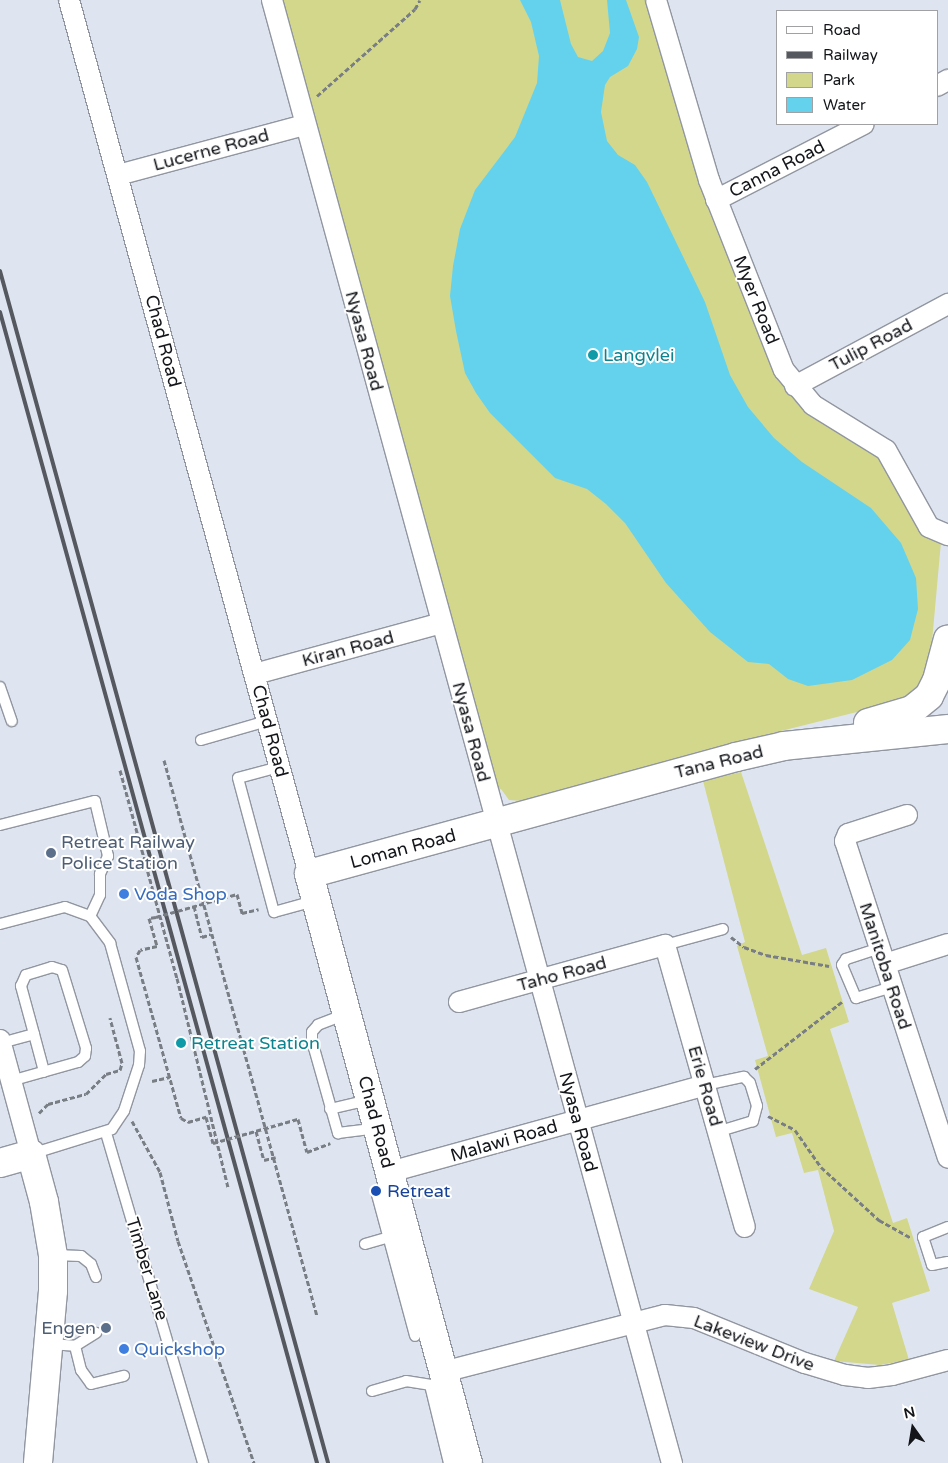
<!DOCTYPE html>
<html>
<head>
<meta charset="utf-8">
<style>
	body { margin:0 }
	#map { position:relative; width:948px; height:1463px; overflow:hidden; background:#dfe5f0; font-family:"Varela Round",sans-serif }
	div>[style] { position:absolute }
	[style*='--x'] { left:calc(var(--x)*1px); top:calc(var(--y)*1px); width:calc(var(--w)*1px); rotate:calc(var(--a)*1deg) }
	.green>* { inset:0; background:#d2d78c }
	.water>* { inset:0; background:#64d2ed }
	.path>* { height:3px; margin-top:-1.5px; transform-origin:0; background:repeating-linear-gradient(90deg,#797d84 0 5px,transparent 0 7.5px) }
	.roads { filter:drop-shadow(1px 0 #9196a0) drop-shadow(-1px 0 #9196a0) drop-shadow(0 1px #9196a0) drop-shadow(0 -1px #9196a0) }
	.lane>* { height:10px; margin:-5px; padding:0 5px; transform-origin:5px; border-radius:5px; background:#fff }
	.street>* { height:20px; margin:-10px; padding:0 10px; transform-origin:10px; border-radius:10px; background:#fff }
	.secondary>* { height:28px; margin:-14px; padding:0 14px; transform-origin:14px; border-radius:14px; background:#fff }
	.rail>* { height:4px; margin:-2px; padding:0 2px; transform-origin:2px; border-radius:2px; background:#55595f }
	.path-bridge>* { height:3px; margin-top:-1.5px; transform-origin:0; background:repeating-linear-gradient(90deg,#797d84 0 5px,transparent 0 7.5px) }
	.dots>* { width:14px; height:14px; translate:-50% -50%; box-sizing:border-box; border:2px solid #fff; border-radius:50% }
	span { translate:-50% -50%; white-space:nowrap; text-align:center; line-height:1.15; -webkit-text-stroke:4px #fff; paint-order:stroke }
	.street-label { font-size:18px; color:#131519 }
	.culture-label { font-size:18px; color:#0d838f }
	.left { translate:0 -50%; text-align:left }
	.service-label { font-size:18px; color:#4e5e75 }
	.right { translate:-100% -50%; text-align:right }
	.shop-label { font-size:18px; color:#366cbe }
	.transit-label { font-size:18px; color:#164399 }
	.legend { position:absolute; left:776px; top:10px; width:162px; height:115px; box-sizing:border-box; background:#fff; border:1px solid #a1a1a3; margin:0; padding:6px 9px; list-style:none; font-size:15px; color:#131519 }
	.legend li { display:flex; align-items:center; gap:10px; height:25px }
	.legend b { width:25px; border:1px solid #a1a1a3 }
	.north { position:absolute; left:888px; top:1403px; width:50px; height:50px; -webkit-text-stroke:4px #fff; paint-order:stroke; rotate:347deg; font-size:14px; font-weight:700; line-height:20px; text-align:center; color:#131519 }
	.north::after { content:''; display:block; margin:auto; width:18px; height:22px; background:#131519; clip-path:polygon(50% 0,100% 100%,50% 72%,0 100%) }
</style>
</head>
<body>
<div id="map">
	<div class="green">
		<div style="clip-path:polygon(280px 0,647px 0,711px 216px,779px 380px,802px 408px,876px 451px,929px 538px,941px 542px,931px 653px,922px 688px,897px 702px,697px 752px,522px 801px,509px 800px,501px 789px,496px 790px)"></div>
		<div style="clip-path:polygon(741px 772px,802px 955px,826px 948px,849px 1022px,830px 1029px,893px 1223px,907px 1218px,930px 1291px,892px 1303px,909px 1360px,880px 1365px,834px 1361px,858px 1307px,809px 1289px,834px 1231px,818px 1170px,804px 1173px,792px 1133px,776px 1137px,755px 1060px,768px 1056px,737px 946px,745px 942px,703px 781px)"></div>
	</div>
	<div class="water">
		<div style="clip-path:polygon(520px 0,560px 0,571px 44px,578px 57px,592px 61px,603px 51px,610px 33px,607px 0,626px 0,639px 37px,637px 49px,628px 66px,610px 77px,605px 85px,601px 112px,607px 141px,618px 155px,635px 165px,647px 182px,705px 302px,730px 375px,748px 407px,774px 438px,802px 462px,871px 508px,901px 543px,916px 578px,918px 609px,910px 640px,892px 660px,852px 680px,808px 686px,788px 679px,769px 664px,748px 662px,710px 632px,666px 583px,625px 523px,606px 504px,587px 489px,555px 478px,490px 413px,476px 393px,465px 373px,456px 331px,450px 296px,453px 266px,460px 229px,475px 190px,515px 137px,537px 83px,539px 56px,531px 22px)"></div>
	</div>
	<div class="path">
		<div style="--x:317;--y:96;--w:131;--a:-41.6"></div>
		<div style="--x:415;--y:9;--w:10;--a:-61"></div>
		<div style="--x:164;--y:760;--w:577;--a:74.61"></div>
		<div style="--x:120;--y:770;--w:216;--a:74.7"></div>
		<div style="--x:177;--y:978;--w:215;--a:76.3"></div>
		<div style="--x:216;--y:900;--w:22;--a:-16"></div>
		<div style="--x:237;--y:894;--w:20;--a:75"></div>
		<div style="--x:242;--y:913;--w:17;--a:-13"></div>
		<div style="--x:194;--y:906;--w:32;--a:76"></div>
		<div style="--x:202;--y:937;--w:9;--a:-18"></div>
		<div style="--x:156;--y:917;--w:7;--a:172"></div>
		<div style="--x:149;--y:918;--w:29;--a:74"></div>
		<div style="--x:157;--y:946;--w:17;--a:167"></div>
		<div style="--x:140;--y:950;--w:8;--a:120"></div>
		<div style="--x:136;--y:957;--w:167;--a:74.4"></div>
		<div style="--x:181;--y:1118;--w:8;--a:30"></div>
		<div style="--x:188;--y:1122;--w:19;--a:-16"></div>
		<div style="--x:206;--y:1117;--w:27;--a:75"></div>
		<div style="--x:731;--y:937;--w:16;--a:38"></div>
		<div style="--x:744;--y:947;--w:23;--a:20"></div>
		<div style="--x:766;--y:955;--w:64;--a:9.9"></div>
		<div style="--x:755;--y:1069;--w:111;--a:-37.7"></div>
		<div style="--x:152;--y:1081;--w:18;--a:-13"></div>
		<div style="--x:39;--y:1113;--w:13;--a:-45"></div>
		<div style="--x:48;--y:1104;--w:39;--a:-15"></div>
		<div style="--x:86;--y:1094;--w:28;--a:-45"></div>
		<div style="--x:106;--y:1074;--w:15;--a:-16"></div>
		<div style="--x:120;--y:1070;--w:7;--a:-74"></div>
		<div style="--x:122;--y:1063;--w:47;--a:-104.9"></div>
		<div style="--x:768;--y:1116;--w:30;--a:27"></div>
		<div style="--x:795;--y:1130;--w:45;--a:54.9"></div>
		<div style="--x:821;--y:1167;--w:79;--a:42.4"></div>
		<div style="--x:879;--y:1220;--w:37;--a:29"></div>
		<div style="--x:298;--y:1119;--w:34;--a:75"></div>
		<div style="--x:307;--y:1152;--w:25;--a:-21"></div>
		<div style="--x:132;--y:1121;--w:58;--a:61.2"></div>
		<div style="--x:160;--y:1172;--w:71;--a:75.4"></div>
		<div style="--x:178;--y:1241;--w:235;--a:71.1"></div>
		<div style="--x:256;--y:1131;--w:30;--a:75"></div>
		<div style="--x:264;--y:1160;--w:12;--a:-14"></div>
	</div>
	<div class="roads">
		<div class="lane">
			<div style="--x:0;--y:687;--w:36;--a:71"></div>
			<div style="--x:201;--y:740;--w:69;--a:-16.1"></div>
			<div style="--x:279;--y:767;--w:42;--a:165"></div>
			<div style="--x:238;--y:778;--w:139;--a:75"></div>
			<div style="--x:274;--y:912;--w:41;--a:-15.4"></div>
			<div style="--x:0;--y:825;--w:98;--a:-14.2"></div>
			<div style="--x:95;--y:801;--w:57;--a:76.7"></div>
			<div style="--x:108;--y:856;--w:20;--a:114"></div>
			<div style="--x:100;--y:874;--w:21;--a:90"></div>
			<div style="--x:100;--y:895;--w:23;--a:115"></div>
			<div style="--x:0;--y:924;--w:67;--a:-14.7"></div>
			<div style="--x:65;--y:907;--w:27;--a:20"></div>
			<div style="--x:90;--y:916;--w:34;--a:53"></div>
			<div style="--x:110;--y:943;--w:112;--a:74.5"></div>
			<div style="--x:140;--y:1051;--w:14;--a:94"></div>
			<div style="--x:139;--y:1065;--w:48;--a:108.1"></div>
			<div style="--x:124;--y:1111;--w:22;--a:124"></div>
			<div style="--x:112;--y:1129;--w:85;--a:162.8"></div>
			<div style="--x:665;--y:945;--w:60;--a:-15.4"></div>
			<div style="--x:880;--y:948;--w:36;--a:162"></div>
			<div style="--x:846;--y:959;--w:7;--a:124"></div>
			<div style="--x:842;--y:965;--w:36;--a:67"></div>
			<div style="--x:856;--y:998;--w:38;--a:-17"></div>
			<div style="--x:346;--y:1014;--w:30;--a:159"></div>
			<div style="--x:318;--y:1025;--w:9;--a:131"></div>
			<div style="--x:312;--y:1032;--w:9;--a:90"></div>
			<div style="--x:312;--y:1041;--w:96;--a:74.2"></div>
			<div style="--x:338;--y:1133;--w:38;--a:-7"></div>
			<div style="--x:34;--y:1034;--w:39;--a:75"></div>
			<div style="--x:1;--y:1043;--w:34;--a:-15"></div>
			<div style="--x:34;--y:1034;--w:50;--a:-105.2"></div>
			<div style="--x:21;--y:986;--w:12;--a:-66"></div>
			<div style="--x:26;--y:975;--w:27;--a:-17"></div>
			<div style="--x:52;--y:967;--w:10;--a:17"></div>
			<div style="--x:62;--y:970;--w:82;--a:72.9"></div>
			<div style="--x:86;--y:1048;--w:8;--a:97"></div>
			<div style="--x:85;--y:1056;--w:9;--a:139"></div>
			<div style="--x:78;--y:1062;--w:70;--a:164.2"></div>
			<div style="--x:705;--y:1085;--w:40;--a:-12"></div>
			<div style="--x:744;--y:1077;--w:8;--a:45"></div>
			<div style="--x:750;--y:1083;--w:24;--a:73"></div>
			<div style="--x:757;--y:1106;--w:16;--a:105"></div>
			<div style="--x:753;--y:1121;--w:37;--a:163"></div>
			<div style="--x:330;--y:1109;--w:39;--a:-13"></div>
			<div style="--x:106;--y:1133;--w:344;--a:73.6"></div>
			<div style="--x:376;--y:1191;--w:150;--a:74.9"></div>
			<div style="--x:948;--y:1227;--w:27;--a:158"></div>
			<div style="--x:923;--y:1237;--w:29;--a:72"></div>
			<div style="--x:932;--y:1265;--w:16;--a:-11"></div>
			<div style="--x:365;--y:1244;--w:29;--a:-16"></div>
			<div style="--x:54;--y:1255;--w:27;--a:2"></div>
			<div style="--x:81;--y:1256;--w:13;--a:39"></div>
			<div style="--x:91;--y:1264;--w:14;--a:69"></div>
			<div style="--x:49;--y:1344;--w:26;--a:4"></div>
			<div style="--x:75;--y:1346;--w:25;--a:-32"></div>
			<div style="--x:75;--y:1346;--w:25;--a:76"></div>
			<div style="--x:81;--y:1370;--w:17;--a:54"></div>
			<div style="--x:91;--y:1384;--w:34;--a:-14"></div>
			<div style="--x:372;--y:1391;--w:35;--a:-16"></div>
			<div style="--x:406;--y:1381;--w:24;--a:9"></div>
			<div style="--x:430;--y:1385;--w:80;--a:76.3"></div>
		</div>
		<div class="street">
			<div style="--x:69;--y:0;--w:906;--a:74.65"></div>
			<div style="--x:272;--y:0;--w:1517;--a:74.71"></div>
			<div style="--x:656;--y:0;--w:188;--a:73.6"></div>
			<div style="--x:709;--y:180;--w:204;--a:68.5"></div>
			<div style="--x:784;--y:370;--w:45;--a:50.4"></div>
			<div style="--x:813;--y:405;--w:86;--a:31.7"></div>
			<div style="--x:886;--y:450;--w:88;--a:60.8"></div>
			<div style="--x:929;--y:527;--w:21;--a:23"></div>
			<div style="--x:937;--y:86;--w:13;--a:-29"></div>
			<div style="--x:118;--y:175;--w:193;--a:-15"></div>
			<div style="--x:716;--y:200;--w:166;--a:-27.2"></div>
			<div style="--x:795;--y:386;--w:174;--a:-28.2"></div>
			<div style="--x:255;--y:674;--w:193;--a:-15.3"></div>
			<div style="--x:907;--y:815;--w:62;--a:162.1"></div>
			<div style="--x:848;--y:834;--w:8;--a:113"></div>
			<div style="--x:845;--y:841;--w:333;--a:72"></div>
			<div style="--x:885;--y:964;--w:66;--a:-17.6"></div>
			<div style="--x:459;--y:1002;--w:214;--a:-15.5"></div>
			<div style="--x:665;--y:945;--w:293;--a:74.2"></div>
			<div style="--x:0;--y:1040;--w:118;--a:74.8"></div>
			<div style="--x:390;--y:1172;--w:327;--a:-15.4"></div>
			<div style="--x:443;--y:1372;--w:229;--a:-14.4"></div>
			<div style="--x:665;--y:1315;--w:29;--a:6"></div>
			<div style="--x:694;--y:1318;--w:120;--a:22.1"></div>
			<div style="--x:805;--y:1363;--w:42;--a:16.7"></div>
			<div style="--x:845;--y:1375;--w:23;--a:7"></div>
			<div style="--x:868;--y:1378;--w:24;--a:-7"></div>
			<div style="--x:892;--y:1375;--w:58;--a:-15"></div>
		</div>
		<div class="secondary">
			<div style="--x:868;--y:723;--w:46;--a:-16.5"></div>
			<div style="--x:912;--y:710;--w:22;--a:-39"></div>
			<div style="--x:929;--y:696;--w:18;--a:-63"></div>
			<div style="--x:937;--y:680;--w:42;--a:-75"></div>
			<div style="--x:0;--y:1163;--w:32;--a:-16"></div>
			<div style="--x:31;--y:1154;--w:50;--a:74.8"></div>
			<div style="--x:44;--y:1202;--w:54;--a:80.4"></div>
			<div style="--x:53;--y:1255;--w:36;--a:90"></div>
			<div style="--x:53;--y:1291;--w:173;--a:95"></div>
			<div style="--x:468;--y:1463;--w:610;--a:-105.11"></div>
			<div style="--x:309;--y:874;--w:443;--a:-15.3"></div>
			<div style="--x:736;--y:757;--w:49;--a:-12.9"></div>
			<div style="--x:784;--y:746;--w:165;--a:-5.9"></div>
		</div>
	</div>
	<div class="rail">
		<div style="--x:0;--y:271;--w:1236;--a:74.61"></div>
		<div style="--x:0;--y:312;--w:1194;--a:74.6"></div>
	</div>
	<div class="path-bridge">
		<div style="--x:156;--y:917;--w:62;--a:-15.8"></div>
		<div style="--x:213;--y:1143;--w:88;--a:-15.8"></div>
	</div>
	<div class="dots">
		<div style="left:593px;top:355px;background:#0f9aa8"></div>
		<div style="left:51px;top:853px;background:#5c6f8a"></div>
		<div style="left:124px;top:894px;background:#3f7fe0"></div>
		<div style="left:181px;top:1043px;background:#0f9aa8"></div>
		<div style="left:376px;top:1191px;background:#1a4fb4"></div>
		<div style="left:106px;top:1328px;background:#5c6f8a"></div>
		<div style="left:124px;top:1349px;background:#3f7fe0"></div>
	</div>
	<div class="street-label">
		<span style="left:211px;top:150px;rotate:-15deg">Lucerne Road</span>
		<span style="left:777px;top:169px;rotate:-27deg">Canna Road</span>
		<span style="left:756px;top:300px;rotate:68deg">Myer Road</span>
		<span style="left:163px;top:341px;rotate:75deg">Chad Road</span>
		<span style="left:364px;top:341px;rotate:75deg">Nyasa Road</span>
		<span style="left:871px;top:345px;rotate:-28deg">Tulip Road</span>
		<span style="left:348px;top:649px;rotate:-15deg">Kiran Road</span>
		<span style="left:270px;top:731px;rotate:75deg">Chad Road</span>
		<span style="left:471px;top:732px;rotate:75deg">Nyasa Road</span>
		<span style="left:719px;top:762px;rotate:-14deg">Tana Road</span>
		<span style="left:403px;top:849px;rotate:-15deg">Loman Road</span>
		<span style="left:885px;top:966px;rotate:72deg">Manitoba Road</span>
		<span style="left:562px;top:974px;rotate:-15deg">Taho Road</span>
		<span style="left:705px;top:1086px;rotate:74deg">Erie Road</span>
		<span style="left:376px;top:1122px;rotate:75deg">Chad Road</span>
		<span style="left:578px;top:1122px;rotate:75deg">Nyasa Road</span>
		<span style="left:504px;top:1141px;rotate:-16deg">Malawi Road</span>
		<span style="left:147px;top:1269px;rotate:73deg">Timber Lane</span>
		<span style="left:754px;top:1343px;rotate:21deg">Lakeview Drive</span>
	</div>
	<div class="culture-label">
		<span class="left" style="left:603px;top:355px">Langvlei</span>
		<span class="left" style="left:191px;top:1043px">Retreat Station</span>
	</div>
	<div class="service-label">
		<span class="left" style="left:61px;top:853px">Retreat Railway<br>Police Station</span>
		<span class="right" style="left:96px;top:1328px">Engen</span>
	</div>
	<div class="shop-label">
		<span class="left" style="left:134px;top:894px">Voda Shop</span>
		<span class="left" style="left:134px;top:1349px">Quickshop</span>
	</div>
	<div class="transit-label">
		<span class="left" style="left:387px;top:1191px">Retreat</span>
	</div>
	<ul class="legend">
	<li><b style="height:6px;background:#fff"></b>Road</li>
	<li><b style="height:6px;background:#55595f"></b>Railway</li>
	<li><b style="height:14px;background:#d2d78c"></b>Park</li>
	<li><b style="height:14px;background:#64d2ed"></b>Water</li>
	</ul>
	<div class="north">N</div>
</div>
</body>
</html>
